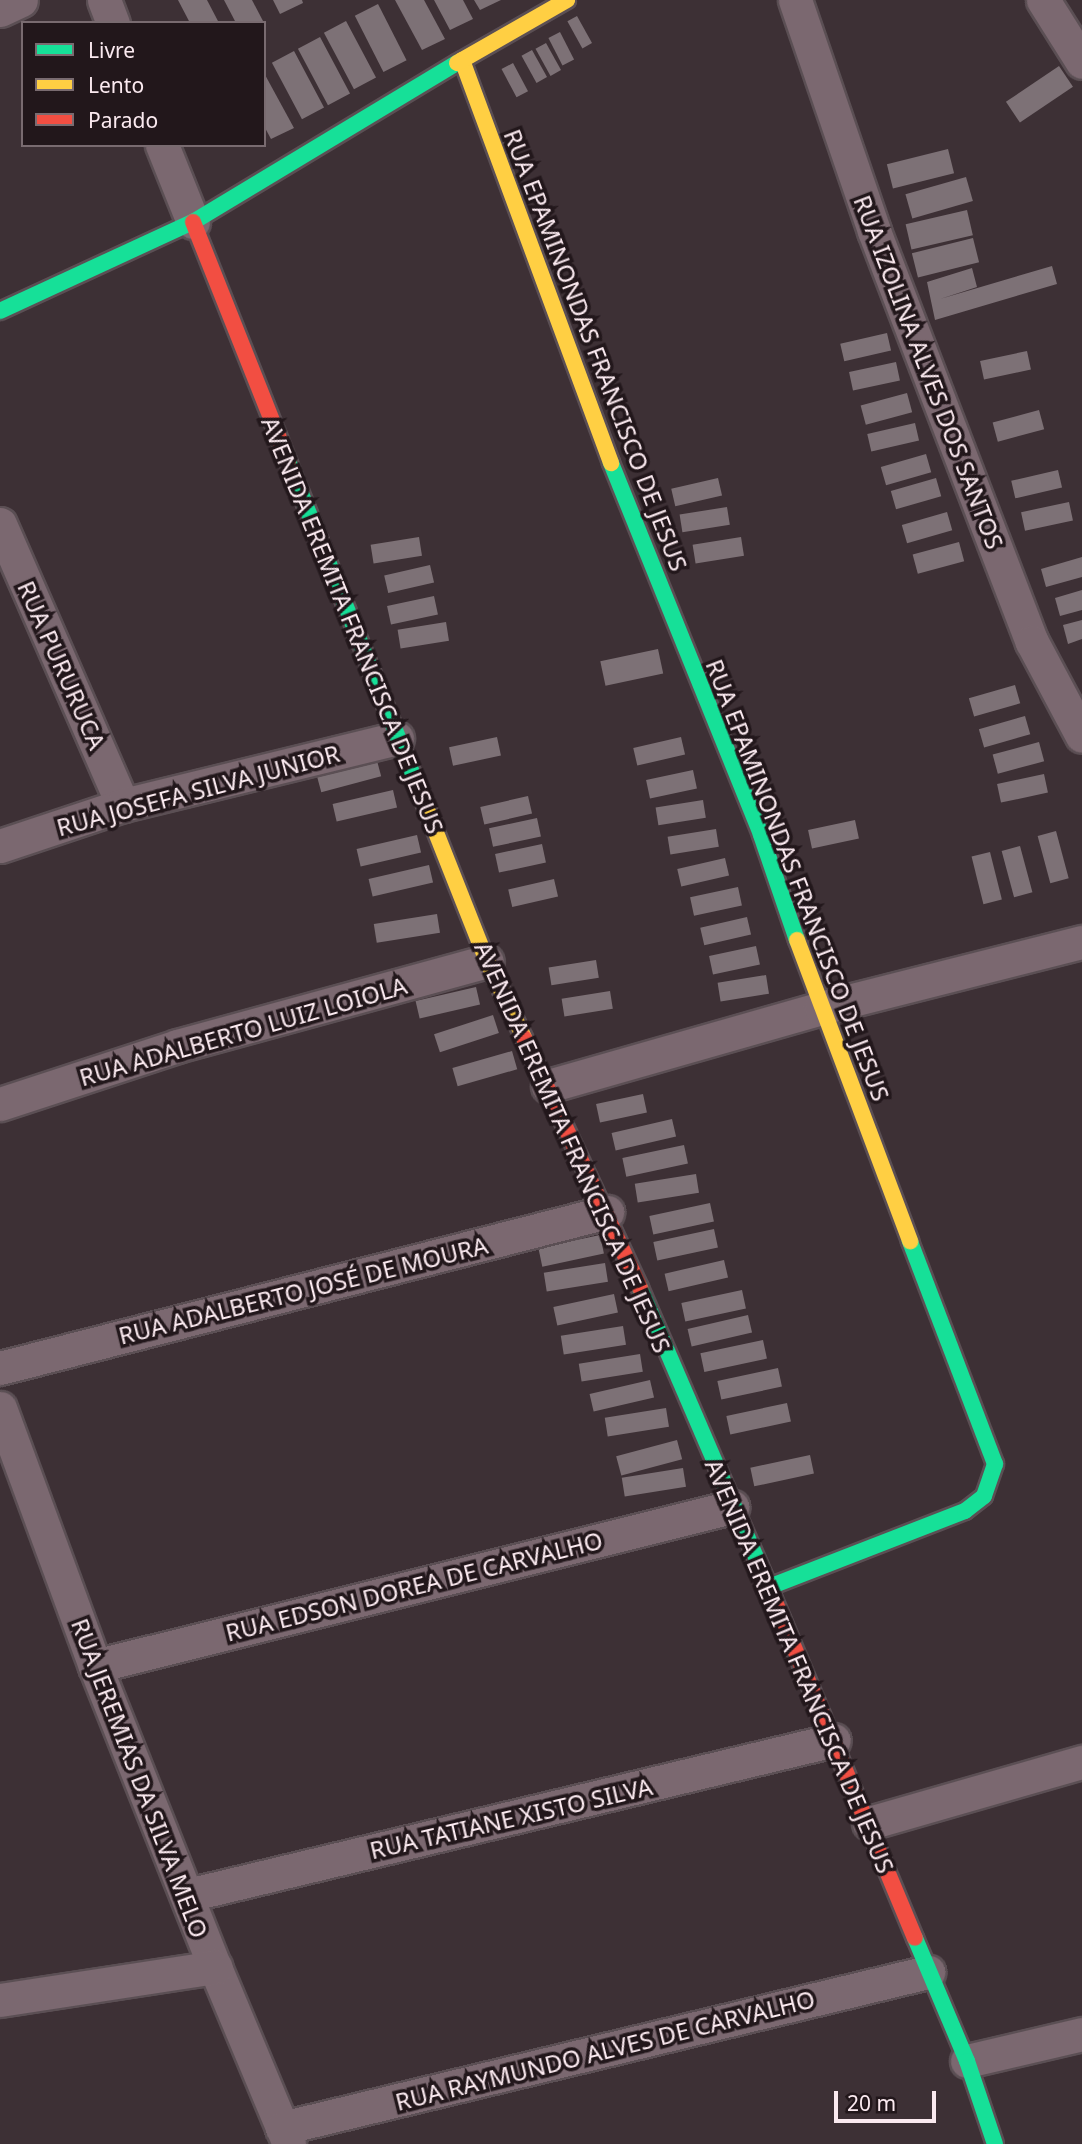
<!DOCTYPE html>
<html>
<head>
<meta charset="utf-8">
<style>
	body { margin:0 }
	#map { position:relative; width:1082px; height:2144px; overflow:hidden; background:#3d3035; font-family:"Noto Sans",sans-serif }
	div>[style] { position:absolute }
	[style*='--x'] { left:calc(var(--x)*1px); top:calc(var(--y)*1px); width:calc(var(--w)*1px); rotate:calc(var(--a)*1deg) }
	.building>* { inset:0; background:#7d7176; transform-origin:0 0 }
	.roads { filter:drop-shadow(2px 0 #5b4f54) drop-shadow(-2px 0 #5b4f54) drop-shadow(0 2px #5b4f54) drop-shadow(0 -2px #5b4f54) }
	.street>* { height:33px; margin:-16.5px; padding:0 16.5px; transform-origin:16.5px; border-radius:16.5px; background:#7b6870 }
	.fast>* { height:16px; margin:-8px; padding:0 8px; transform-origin:8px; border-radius:8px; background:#16e098 }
	.slow>* { height:16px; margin:-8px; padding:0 8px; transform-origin:8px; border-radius:8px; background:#ffcf43 }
	.jam>* { height:16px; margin:-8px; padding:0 8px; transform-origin:8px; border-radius:8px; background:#f24e42 }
	span { translate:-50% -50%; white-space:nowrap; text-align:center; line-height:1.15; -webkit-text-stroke:7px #22171b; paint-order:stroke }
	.street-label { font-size:24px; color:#fbeaf0 }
	.legend { position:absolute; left:21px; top:21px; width:245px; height:126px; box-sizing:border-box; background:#22171b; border:2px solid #796b70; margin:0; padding:9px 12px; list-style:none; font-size:21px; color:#fbeaf0 }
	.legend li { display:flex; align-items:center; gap:14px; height:35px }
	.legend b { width:35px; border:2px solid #796b70 }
	.scale { position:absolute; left:834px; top:2091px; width:102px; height:32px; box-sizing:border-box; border:4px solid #fbeaf0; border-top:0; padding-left:9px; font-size:21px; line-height:24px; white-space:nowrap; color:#fbeaf0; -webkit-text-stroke:5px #22171b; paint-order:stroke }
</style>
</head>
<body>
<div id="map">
	<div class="building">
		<div style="clip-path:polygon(178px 0,207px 0,219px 23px,190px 23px)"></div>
		<div style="clip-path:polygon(224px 0,252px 0,263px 21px,236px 23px)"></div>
		<div style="clip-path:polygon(273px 0,302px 0,303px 3px,280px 14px)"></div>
		<div style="clip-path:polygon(395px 0,424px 0,445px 39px,422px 50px)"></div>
		<div style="clip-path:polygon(434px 0,463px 0,473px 19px,450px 30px)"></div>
		<div style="clip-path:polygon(474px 0,501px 0,480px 10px)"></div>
		<div style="left:378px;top:4px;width:63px;height:26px;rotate:63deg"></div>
		<div style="left:577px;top:16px;width:31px;height:11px;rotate:61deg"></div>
		<div style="left:346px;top:21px;width:64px;height:25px;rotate:62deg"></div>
		<div style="left:560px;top:32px;width:31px;height:13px;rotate:63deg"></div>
		<div style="left:320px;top:37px;width:64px;height:25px;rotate:62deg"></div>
		<div style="left:546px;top:43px;width:31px;height:12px;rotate:61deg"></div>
		<div style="left:532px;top:50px;width:31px;height:12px;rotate:61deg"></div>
		<div style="left:294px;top:51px;width:64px;height:25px;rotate:62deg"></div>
		<div style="left:513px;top:63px;width:32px;height:13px;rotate:62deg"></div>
		<div style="left:1059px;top:66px;width:25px;height:64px;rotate:56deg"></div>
		<div style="clip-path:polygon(264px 73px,294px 128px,271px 139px,264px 126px)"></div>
		<div style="left:948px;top:149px;width:25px;height:63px;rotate:76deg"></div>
		<div style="left:966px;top:177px;width:25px;height:63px;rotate:74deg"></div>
		<div style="left:967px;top:210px;width:26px;height:63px;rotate:77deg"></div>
		<div style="left:973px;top:238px;width:25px;height:63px;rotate:76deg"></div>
		<div style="clip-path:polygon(1052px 266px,1057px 284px,935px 320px,927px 282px,972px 268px,977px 287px,940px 299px)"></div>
		<div style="left:887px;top:333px;width:18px;height:48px;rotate:77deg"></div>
		<div style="left:1027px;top:351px;width:19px;height:48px;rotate:78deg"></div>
		<div style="left:896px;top:362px;width:19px;height:48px;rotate:78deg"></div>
		<div style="left:907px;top:393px;width:20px;height:48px;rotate:75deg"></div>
		<div style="left:1039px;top:410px;width:20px;height:48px;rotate:75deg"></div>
		<div style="left:915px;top:423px;width:18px;height:49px;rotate:77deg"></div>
		<div style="left:926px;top:454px;width:19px;height:47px;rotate:74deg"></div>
		<div style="left:1058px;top:470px;width:18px;height:48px;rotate:77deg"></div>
		<div style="left:718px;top:478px;width:18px;height:48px;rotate:77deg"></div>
		<div style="left:936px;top:478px;width:19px;height:47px;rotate:74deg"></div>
		<div style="left:1069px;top:502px;width:19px;height:49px;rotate:78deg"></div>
		<div style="left:727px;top:507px;width:18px;height:48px;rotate:81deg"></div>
		<div style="left:947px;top:512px;width:19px;height:47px;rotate:74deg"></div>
		<div style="left:419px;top:537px;width:19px;height:49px;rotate:81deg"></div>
		<div style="left:741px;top:537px;width:19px;height:49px;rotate:81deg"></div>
		<div style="left:959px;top:542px;width:20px;height:48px;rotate:75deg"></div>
		<div style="clip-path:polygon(1082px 557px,1082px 577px,1046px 587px,1041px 569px)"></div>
		<div style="left:430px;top:565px;width:18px;height:47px;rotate:77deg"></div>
		<div style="clip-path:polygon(1082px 590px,1082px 610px,1060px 616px,1055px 598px)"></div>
		<div style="left:434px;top:596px;width:19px;height:48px;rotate:78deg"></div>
		<div style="clip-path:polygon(1082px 620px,1082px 639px,1068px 644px,1063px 625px)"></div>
		<div style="left:446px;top:622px;width:19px;height:49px;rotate:81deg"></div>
		<div style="left:658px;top:649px;width:25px;height:59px;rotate:78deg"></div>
		<div style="left:1015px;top:685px;width:19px;height:48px;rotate:74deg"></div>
		<div style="left:1025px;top:716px;width:19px;height:48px;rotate:74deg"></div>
		<div style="left:497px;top:737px;width:19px;height:49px;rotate:78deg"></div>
		<div style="left:681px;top:737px;width:18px;height:49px;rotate:77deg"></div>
		<div style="left:1039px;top:742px;width:20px;height:48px;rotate:75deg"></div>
		<div style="left:376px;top:757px;width:20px;height:62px;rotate:75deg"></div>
		<div style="left:693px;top:770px;width:19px;height:48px;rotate:78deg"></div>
		<div style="left:1044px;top:774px;width:19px;height:48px;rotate:78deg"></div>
		<div style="left:393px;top:790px;width:18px;height:62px;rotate:77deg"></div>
		<div style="left:528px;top:796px;width:18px;height:49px;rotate:77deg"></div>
		<div style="left:703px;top:800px;width:18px;height:48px;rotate:81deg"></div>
		<div style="left:537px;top:818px;width:19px;height:49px;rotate:78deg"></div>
		<div style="left:855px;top:820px;width:19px;height:48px;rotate:78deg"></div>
		<div style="left:716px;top:829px;width:18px;height:49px;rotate:81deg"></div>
		<div style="left:1056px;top:831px;width:49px;height:19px;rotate:75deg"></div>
		<div style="left:417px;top:835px;width:18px;height:62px;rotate:77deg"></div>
		<div style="left:542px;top:844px;width:19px;height:48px;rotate:78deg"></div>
		<div style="left:1020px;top:846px;width:48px;height:19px;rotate:75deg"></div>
		<div style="left:990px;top:852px;width:49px;height:19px;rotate:76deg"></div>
		<div style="left:725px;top:858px;width:18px;height:49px;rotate:77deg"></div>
		<div style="left:429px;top:865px;width:18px;height:62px;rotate:77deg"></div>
		<div style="left:554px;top:879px;width:18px;height:47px;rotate:77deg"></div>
		<div style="left:738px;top:887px;width:19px;height:49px;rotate:78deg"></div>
		<div style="left:437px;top:914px;width:19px;height:64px;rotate:81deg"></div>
		<div style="left:747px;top:917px;width:18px;height:48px;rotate:77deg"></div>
		<div style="left:756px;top:946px;width:19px;height:48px;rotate:78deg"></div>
		<div style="left:596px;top:960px;width:18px;height:48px;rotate:81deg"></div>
		<div style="left:766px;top:975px;width:19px;height:49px;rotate:81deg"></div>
		<div style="left:476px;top:987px;width:18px;height:62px;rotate:77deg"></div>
		<div style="left:610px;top:991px;width:18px;height:49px;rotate:81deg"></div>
		<div style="left:493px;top:1015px;width:19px;height:62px;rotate:72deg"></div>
		<div style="left:512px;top:1051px;width:19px;height:62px;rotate:74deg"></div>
		<div style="left:643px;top:1094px;width:19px;height:48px;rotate:78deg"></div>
		<div style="left:672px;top:1119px;width:18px;height:62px;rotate:77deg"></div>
		<div style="left:684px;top:1145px;width:19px;height:63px;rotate:78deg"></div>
		<div style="left:696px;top:1174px;width:19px;height:62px;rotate:81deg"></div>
		<div style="left:710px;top:1203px;width:19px;height:62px;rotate:78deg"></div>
		<div style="left:714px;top:1229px;width:19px;height:62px;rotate:78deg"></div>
		<div style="left:600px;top:1235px;width:19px;height:63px;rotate:78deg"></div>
		<div style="left:724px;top:1260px;width:18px;height:61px;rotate:77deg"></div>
		<div style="left:605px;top:1263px;width:19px;height:62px;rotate:81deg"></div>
		<div style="left:742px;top:1290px;width:19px;height:62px;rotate:78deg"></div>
		<div style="left:614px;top:1294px;width:19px;height:62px;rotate:78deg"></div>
		<div style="left:748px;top:1315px;width:18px;height:62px;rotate:77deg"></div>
		<div style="left:623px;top:1326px;width:19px;height:63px;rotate:81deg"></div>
		<div style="left:763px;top:1340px;width:19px;height:64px;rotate:78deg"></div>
		<div style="left:640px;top:1354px;width:18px;height:62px;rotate:81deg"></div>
		<div style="left:778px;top:1368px;width:19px;height:62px;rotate:78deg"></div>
		<div style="left:650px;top:1380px;width:18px;height:62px;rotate:77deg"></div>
		<div style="left:787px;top:1403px;width:19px;height:62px;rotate:78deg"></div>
		<div style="left:666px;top:1408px;width:19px;height:62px;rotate:81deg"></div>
		<div style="left:677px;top:1440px;width:20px;height:63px;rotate:75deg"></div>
		<div style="left:810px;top:1455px;width:19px;height:61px;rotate:78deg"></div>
		<div style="left:683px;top:1468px;width:19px;height:62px;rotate:81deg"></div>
	</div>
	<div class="roads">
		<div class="street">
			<div style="--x:104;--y:0;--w:25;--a:69"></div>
			<div style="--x:795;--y:0;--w:244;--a:71.1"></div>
			<div style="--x:874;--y:231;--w:440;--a:69"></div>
			<div style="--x:1032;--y:642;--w:106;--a:62"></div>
			<div style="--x:1043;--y:0;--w:73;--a:57.8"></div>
			<div style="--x:0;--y:10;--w:23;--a:-25"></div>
			<div style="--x:162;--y:145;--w:83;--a:68.1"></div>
			<div style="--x:0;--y:524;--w:307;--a:66.4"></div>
			<div style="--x:0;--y:846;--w:130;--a:-18.4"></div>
			<div style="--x:123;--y:805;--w:282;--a:-13.7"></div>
			<div style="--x:548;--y:1086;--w:284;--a:-15.9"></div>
			<div style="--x:821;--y:1008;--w:269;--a:-14.2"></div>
			<div style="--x:0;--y:1104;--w:186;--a:-18.1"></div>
			<div style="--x:177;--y:1046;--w:321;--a:-15.3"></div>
			<div style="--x:0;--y:1368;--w:627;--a:-14.41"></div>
			<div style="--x:0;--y:1408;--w:275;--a:69.8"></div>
			<div style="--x:95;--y:1666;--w:324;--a:68.3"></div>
			<div style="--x:215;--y:1967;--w:192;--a:67.3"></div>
			<div style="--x:95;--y:1666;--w:657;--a:-14.02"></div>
			<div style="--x:869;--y:1823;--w:222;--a:-16"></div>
			<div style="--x:188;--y:1895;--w:664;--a:-13.49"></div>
			<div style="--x:0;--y:2000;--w:218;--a:-8.7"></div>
			<div style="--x:967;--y:2061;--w:118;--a:-13.2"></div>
			<div style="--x:282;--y:2128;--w:665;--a:-13.58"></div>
		</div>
		<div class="fast">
			<div style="--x:0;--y:311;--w:213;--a:-24.8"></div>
			<div style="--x:193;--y:222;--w:308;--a:-31.1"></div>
			<div style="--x:288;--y:461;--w:346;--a:68.3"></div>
			<div style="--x:611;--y:463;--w:401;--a:68"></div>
			<div style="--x:761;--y:835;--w:111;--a:71.1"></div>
			<div style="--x:640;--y:1288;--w:323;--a:66.7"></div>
			<div style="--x:769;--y:1587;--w:210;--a:-21.2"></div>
			<div style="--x:965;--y:1511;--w:24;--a:-38"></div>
			<div style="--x:984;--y:1496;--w:34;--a:-71"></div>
			<div style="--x:995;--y:1464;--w:239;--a:-110.9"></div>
			<div style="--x:915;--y:1938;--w:134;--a:67.1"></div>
			<div style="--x:967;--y:2061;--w:88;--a:71.4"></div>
		</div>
		<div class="slow">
			<div style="--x:462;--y:60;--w:430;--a:69.7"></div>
			<div style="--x:457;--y:63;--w:127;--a:-29.8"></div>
			<div style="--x:416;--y:782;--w:193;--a:68.4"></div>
			<div style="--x:487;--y:961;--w:85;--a:64.3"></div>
			<div style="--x:797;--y:940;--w:322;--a:69.4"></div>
		</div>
		<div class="jam">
			<div style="--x:193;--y:222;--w:257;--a:68.3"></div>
			<div style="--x:524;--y:1038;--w:276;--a:65.1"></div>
			<div style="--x:768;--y:1585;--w:382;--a:67.4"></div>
		</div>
	</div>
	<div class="street-label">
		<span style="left:596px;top:350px;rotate:69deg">RUA EPAMINONDAS FRANCISCO DE JESUS</span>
		<span style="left:929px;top:372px;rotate:69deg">RUA IZOLINA ALVES DOS SANTOS</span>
		<span style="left:353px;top:625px;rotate:68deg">AVENIDA EREMITA FRANCISCA DE JESUS</span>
		<span style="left:62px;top:665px;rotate:66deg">RUA PURURUCA</span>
		<span style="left:198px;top:790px;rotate:-15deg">RUA JOSEFA SILVA JUNIOR</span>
		<span style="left:798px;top:880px;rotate:69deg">RUA EPAMINONDAS FRANCISCO DE JESUS</span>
		<span style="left:243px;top:1031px;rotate:-16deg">RUA ADALBERTO LUIZ LOIOLA</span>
		<span style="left:573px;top:1147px;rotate:66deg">AVENIDA EREMITA FRANCISCA DE JESUS</span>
		<span style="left:303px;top:1290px;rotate:-14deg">RUA ADALBERTO JOSÉ DE MOURA</span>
		<span style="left:414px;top:1586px;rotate:-14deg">RUA EDSON DOREA DE CARVALHO</span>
		<span style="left:800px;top:1666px;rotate:67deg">AVENIDA EREMITA FRANCISCA DE JESUS</span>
		<span style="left:140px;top:1778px;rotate:69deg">RUA JEREMIAS DA SILVA MELO</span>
		<span style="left:511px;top:1818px;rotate:-13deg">RUA TATIANE XISTO SILVA</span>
		<span style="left:605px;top:2050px;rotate:-14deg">RUA RAYMUNDO ALVES DE CARVALHO</span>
	</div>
	<ul class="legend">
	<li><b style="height:9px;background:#16e098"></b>Livre</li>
	<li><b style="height:9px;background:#ffcf43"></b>Lento</li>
	<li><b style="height:9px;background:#f24e42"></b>Parado</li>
	</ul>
	<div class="scale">20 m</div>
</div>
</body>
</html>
